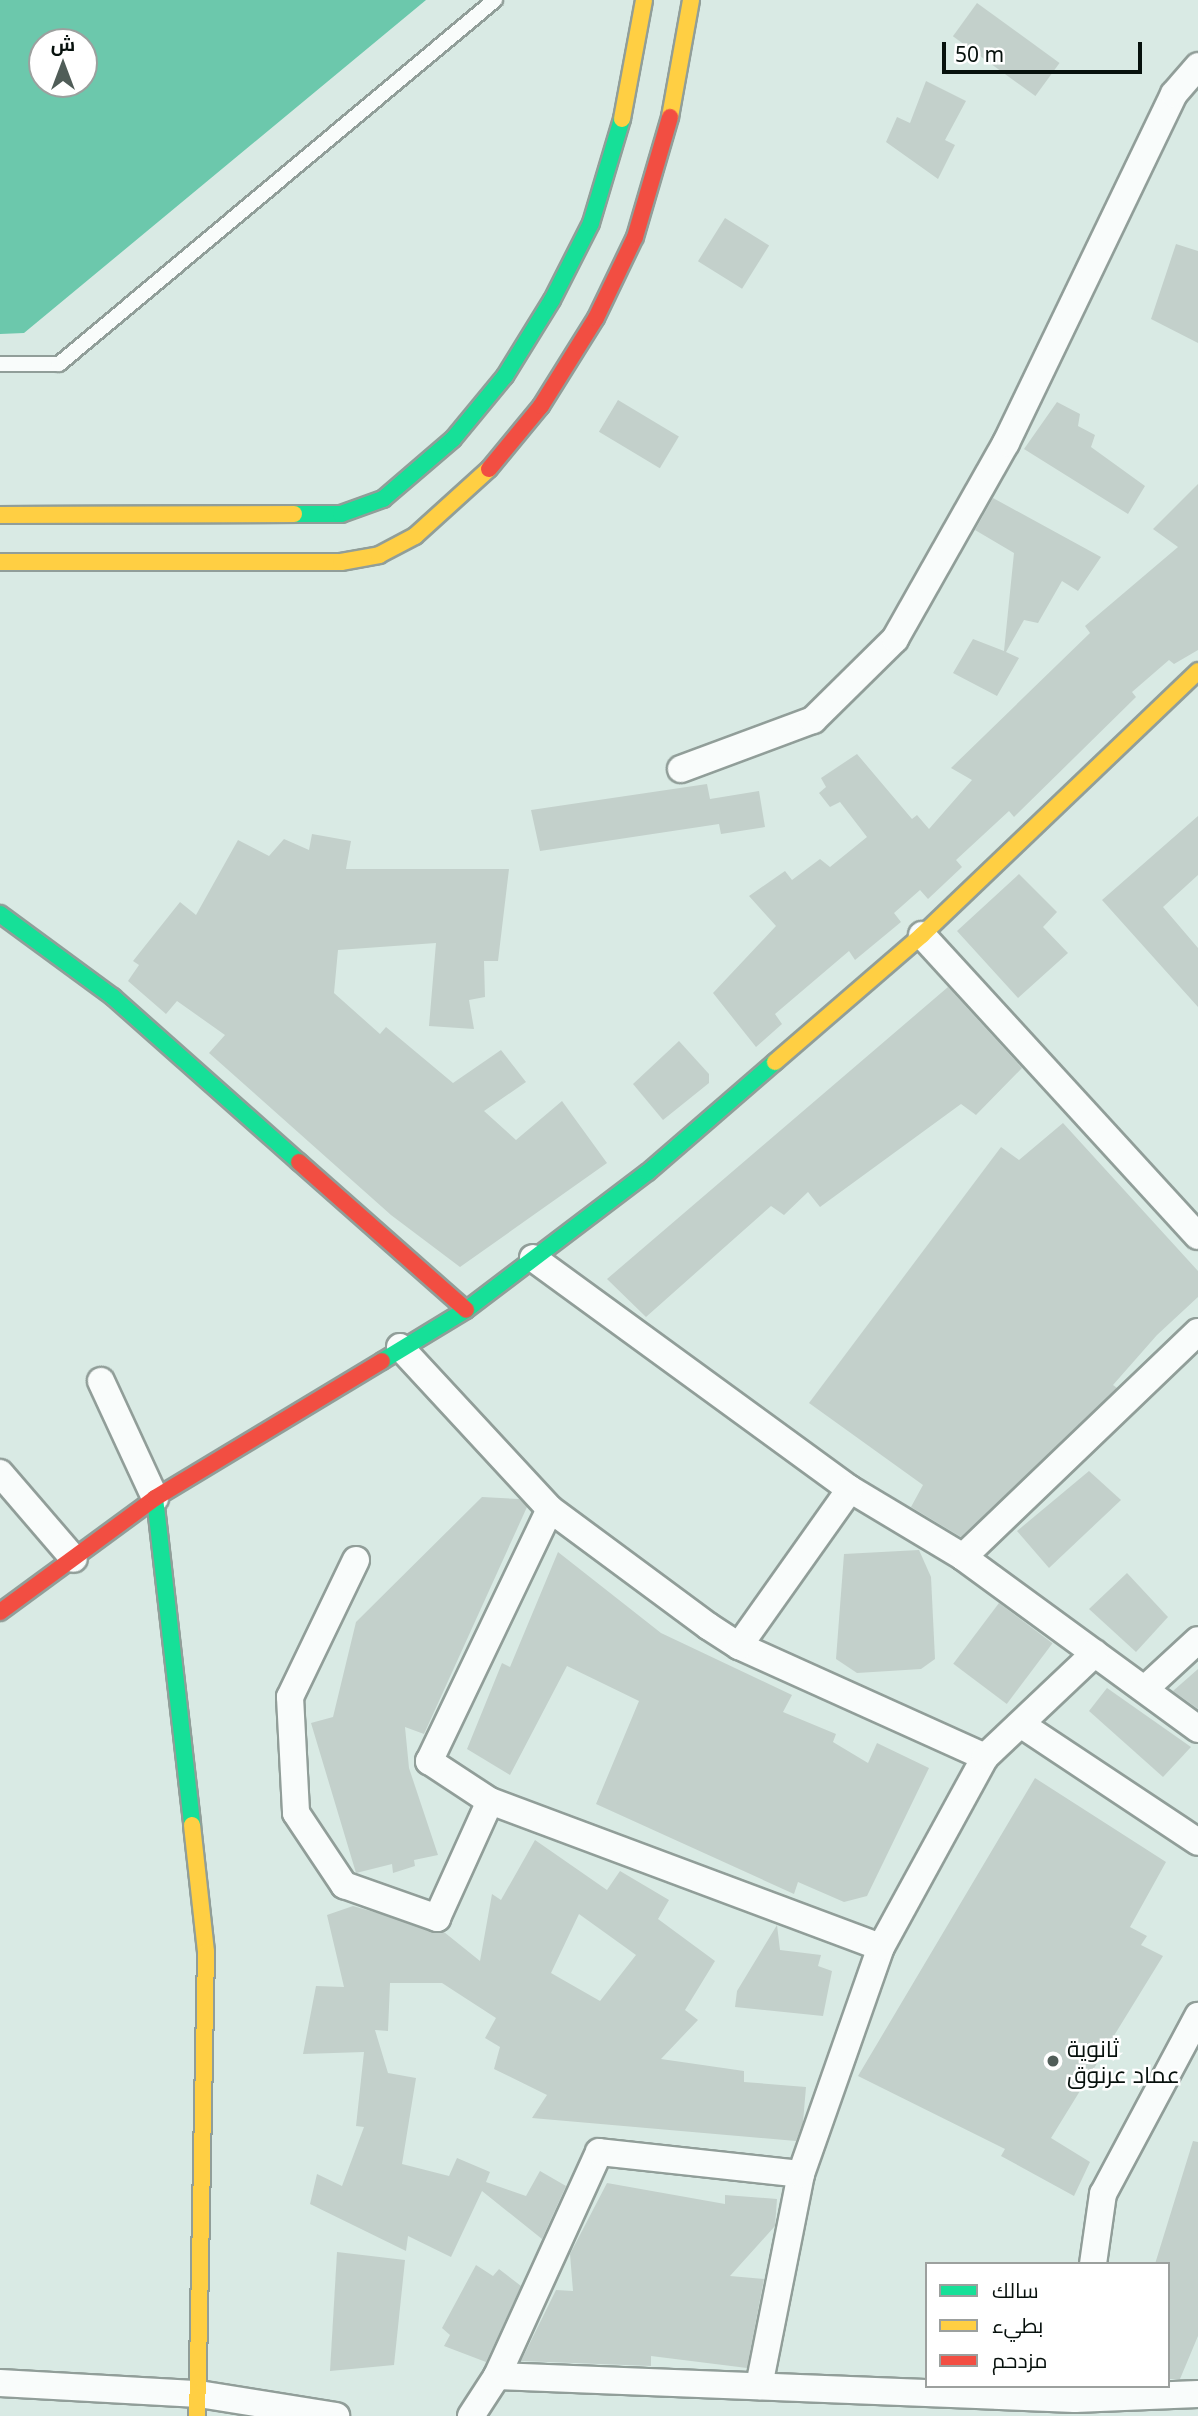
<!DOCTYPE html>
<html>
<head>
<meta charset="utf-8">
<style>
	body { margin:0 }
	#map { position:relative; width:1198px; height:2416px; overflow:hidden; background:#d9eae4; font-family:"Noto Sans",Cairo,sans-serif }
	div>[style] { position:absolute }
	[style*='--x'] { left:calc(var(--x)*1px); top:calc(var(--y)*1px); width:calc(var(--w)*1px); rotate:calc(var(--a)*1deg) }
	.water>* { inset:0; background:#6cc8ac }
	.building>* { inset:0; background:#c3d0cb; transform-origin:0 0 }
	.roads { filter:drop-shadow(2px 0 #919e99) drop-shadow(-2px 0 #919e99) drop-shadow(0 2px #919e99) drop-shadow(0 -2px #919e99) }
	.lane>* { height:14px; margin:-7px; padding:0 7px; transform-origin:7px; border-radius:7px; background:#f9fcfb }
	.street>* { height:26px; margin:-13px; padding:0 13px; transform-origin:13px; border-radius:13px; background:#f9fcfb }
	.fast>* { height:16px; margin:-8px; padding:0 8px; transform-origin:8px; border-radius:8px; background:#16e098 }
	.slow>* { height:16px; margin:-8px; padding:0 8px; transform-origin:8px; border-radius:8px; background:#ffcf43 }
	.jam>* { height:16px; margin:-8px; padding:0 8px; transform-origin:8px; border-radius:8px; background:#f24e42 }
	.dots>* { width:19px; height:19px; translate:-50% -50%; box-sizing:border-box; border:4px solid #fff; border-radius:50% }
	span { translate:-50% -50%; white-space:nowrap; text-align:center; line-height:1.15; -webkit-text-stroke:5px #fff; paint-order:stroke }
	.poi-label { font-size:23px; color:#07110d }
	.left { translate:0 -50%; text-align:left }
	.legend { position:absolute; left:925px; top:2262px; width:245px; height:126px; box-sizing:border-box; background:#fff; border:2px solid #9ca09e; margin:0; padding:9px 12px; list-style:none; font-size:21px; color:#07110d }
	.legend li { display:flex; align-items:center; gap:14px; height:35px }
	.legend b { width:35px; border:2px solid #9ca09e }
	.north { position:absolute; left:28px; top:28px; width:70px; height:70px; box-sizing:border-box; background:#fff; border:2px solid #9ca09e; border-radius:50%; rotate:0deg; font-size:19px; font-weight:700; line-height:28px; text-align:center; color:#07110d }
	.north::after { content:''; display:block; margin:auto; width:24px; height:32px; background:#505d58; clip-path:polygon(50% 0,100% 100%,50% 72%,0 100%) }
	.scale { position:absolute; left:942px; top:42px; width:200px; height:32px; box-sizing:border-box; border:4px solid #07110d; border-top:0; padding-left:9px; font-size:21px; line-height:24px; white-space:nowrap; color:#07110d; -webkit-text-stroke:5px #fff; paint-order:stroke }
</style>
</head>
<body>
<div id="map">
	<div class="water">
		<div style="clip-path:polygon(evenodd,0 0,426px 0,24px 333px,0 334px,0 0,42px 42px,84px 42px,84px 84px,42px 84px,42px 42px)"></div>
	</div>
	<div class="building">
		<div style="left:977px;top:3px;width:102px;height:41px;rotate:36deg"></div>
		<div style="clip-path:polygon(926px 81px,966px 101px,945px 140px,955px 145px,938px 179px,886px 142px,897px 117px,910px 123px)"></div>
		<div style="left:725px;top:218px;width:52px;height:51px;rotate:32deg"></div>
		<div style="clip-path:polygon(1176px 244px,1198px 251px,1198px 343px,1151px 319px)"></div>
		<div style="left:618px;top:400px;width:71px;height:37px;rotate:31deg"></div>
		<div style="clip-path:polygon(1057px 402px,1080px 414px,1078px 426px,1095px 435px,1091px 447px,1145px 486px,1128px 514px,1024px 449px)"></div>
		<div style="clip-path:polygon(1198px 484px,1198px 650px,1174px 664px,1169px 660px,1132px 692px,1136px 697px,1014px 817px,1009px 811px,956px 860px,962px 867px,928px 899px,920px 890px,894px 913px,901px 922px,855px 960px,849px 951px,775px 1014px,782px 1024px,756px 1047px,713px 993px,776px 926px,749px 896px,785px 871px,792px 880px,820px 859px,830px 867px,867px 837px,840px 802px,830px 807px,819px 793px,826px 787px,821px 778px,857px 754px,912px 819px,917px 815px,929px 829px,972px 780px,951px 768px,1090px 633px,1085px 626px,1178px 547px,1153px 529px)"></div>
		<div style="clip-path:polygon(993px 498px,1101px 557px,1078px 591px,1062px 581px,1038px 623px,1024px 620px,1006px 652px,1019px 658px,997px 696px,953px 673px,973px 639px,1004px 651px,1014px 553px,975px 530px)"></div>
		<div style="clip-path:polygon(707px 784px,710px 799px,759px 791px,765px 827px,721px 834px,719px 824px,540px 851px,531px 810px)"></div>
		<div style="clip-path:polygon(1198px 816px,1198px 875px,1163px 907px,1198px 948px,1198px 1007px,1102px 900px)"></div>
		<div style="clip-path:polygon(312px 834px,351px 841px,346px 869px,509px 869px,498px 961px,484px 961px,485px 997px,469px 1000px,474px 1029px,429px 1026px,436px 943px,338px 950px,334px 993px,380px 1034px,386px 1027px,453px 1083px,501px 1050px,526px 1082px,484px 1111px,516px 1140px,562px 1101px,607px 1163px,460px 1267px,391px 1215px,209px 1053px,225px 1035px,177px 1001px,166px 1014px,128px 981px,139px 965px,133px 961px,180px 902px,196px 915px,238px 840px,269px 856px,284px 839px,309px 850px)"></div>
		<div style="clip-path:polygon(1019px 874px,1057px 912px,1043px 927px,1068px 953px,1018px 998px,957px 931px)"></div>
		<div style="clip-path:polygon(948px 987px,1022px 1068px,976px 1115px,961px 1104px,820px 1207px,808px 1192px,784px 1215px,771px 1206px,646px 1317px,607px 1279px)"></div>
		<div style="clip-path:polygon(679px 1041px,709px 1074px,709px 1083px,663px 1120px,633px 1084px)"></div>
		<div style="clip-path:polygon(1063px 1123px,1198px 1271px,1198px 1297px,1157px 1335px,1113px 1385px,1117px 1388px,961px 1537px,911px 1507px,923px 1485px,809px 1403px,1001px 1147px,1019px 1160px)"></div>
		<div style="clip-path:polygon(1089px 1471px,1121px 1500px,1049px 1568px,1017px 1531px)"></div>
		<div style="clip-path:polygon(482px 1497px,519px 1499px,527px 1507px,424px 1734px,405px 1727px,409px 1768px,438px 1855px,414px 1860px,415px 1866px,393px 1873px,392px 1864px,356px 1873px,311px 1723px,333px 1717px,356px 1622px)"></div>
		<div style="clip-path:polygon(919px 1550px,931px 1577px,935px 1659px,921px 1669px,857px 1673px,836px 1659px,844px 1554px)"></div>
		<div style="clip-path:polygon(558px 1552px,661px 1633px,792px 1695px,783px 1712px,836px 1734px,833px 1742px,868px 1763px,877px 1743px,929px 1768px,867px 1896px,844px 1902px,798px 1882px,794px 1894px,596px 1804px,639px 1701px,567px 1666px,510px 1775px,467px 1749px,502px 1663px,510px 1667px)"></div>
		<div style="clip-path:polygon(1127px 1573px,1168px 1617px,1136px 1652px,1089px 1609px)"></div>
		<div style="left:999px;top:1603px;width:67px;height:76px;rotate:37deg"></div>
		<div style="clip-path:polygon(1198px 1669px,1198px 1709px,1173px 1691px)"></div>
		<div style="clip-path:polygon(1107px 1688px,1191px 1747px,1163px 1777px,1089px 1711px)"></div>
		<div style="clip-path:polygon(1035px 1778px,1166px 1862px,1130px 1927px,1147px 1936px,1141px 1945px,1163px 1956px,1051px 2138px,1090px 2162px,1074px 2196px,1001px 2156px,1005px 2149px,858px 2076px)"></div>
		<div style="clip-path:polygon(evenodd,535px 1840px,607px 1890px,620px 1871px,669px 1900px,658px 1919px,715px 1961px,685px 2010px,698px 2020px,661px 2059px,744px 2071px,744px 2082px,806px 2087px,803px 2122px,796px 2141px,532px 2118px,547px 2095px,494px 2069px,500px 2047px,485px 2038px,496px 2018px,442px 1983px,390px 1983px,388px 2031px,375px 2030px,388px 2073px,416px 2078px,402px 2164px,449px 2176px,457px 2158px,490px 2172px,486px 2182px,526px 2196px,540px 2171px,566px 2186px,542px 2239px,482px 2191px,451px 2257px,408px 2236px,406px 2251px,310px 2204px,317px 2174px,342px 2186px,364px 2127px,356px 2126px,364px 2052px,303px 2054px,316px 1986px,344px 1987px,327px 1915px,353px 1906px,444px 1932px,480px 1961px,492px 1894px,501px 1900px,535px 1840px,579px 1914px,636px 1955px,600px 2001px,551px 1973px,579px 1914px)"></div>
		<div style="clip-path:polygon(777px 1925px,780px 1950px,821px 1955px,818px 1966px,832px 1971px,823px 2016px,735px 2007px,737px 1991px)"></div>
		<div style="clip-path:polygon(1193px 2141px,1198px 2142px,1198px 2336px,1180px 2379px,1168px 2379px,1168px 2264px,1155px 2264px)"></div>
		<div style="clip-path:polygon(607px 2183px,725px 2204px,725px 2195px,777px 2199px,775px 2226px,730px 2276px,764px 2279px,747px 2368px,651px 2356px,651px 2366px,521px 2361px,556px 2290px,573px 2291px,570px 2254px)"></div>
		<div style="clip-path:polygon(337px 2252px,405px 2260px,394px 2365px,330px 2371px)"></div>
		<div style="clip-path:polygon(476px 2265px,493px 2276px,499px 2269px,521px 2286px,486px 2362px,444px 2346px,450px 2335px,442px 2328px)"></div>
	</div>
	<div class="roads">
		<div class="lane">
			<div style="--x:0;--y:364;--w:59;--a:0"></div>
			<div style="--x:59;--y:364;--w:568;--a:-39.86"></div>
		</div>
		<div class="street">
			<div style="--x:681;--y:769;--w:141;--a:-20.4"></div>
			<div style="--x:813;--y:720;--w:115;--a:-44.6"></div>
			<div style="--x:895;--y:639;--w:225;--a:-60.5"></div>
			<div style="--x:1006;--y:443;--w:387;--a:-64.3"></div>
			<div style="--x:1174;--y:94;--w:37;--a:-49"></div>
			<div style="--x:922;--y:935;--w:408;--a:47.5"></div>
			<div style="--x:533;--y:1258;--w:392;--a:36.1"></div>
			<div style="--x:850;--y:1489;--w:132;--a:31"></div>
			<div style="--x:963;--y:1557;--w:291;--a:36.2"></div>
			<div style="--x:400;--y:1347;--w:221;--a:47.2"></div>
			<div style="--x:550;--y:1509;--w:197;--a:36.5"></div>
			<div style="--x:708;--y:1626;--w:37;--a:33"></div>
			<div style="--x:739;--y:1646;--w:270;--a:24.3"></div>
			<div style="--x:101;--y:1381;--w:129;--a:65.2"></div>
			<div style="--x:0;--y:1473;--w:113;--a:49.3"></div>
			<div style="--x:550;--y:1509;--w:280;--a:115.6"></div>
			<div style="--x:429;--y:1761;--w:73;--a:33.3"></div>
			<div style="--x:490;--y:1801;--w:417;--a:20.5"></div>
			<div style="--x:963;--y:1557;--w:325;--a:-43.8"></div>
			<div style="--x:356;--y:1560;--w:152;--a:115.7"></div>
			<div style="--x:290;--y:1697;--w:116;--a:87"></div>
			<div style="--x:296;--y:1813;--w:87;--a:56.3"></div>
			<div style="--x:344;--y:1885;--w:99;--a:19.5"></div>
			<div style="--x:437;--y:1918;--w:128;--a:-65.6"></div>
			<div style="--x:739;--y:1646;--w:192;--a:-54.7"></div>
			<div style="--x:1147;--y:1687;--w:69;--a:-42.7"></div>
			<div style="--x:1022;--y:1725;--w:211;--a:33.6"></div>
			<div style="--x:1093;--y:2264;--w:71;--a:-81.9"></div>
			<div style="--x:1103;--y:2194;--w:202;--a:-61.9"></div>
			<div style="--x:497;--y:2376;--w:578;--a:2.28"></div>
			<div style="--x:1075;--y:2399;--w:123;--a:-2.3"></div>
			<div style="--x:0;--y:2383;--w:199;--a:3.2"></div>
			<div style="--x:199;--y:2394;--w:139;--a:9.1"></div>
			<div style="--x:759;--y:2386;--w:216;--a:-78.8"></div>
			<div style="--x:471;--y:2416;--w:48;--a:-57"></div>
			<div style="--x:497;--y:2376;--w:246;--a:-65.5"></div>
			<div style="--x:599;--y:2152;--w:203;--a:6.2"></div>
			<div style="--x:801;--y:2174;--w:241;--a:-70.6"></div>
			<div style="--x:881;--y:1947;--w:217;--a:-61.3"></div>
			<div style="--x:985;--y:1757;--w:151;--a:-43.4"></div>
		</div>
		<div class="fast">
			<div style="--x:294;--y:514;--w:47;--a:0"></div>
			<div style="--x:341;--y:514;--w:45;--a:-19.7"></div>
			<div style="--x:383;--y:499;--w:92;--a:-40.6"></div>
			<div style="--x:453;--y:439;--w:82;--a:-50.5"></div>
			<div style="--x:505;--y:376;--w:89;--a:-58.3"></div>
			<div style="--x:552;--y:300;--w:86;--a:-63.1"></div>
			<div style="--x:591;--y:223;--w:109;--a:-73.4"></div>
			<div style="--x:0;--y:914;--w:140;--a:36.3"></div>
			<div style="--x:113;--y:997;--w:249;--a:41.6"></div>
			<div style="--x:382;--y:1361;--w:98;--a:-31.3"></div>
			<div style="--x:466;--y:1310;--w:228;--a:-37.2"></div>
			<div style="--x:648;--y:1172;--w:168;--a:-40.9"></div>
			<div style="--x:155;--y:1498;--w:329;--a:83.5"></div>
		</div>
		<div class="slow">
			<div style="--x:670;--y:117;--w:119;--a:-79.8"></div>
			<div style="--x:622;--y:119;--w:121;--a:-79.5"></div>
			<div style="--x:0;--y:515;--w:294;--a:-0.2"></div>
			<div style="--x:0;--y:562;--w:341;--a:0"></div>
			<div style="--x:341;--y:562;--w:39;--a:-10"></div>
			<div style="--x:379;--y:555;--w:41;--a:-27.8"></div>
			<div style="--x:415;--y:536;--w:100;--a:-42.2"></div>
			<div style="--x:775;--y:1062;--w:194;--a:-40.8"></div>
			<div style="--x:922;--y:935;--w:382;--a:-43.7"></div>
			<div style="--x:192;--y:1825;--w:128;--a:83.7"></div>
			<div style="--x:206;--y:1952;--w:464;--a:91.1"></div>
		</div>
		<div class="jam">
			<div style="--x:489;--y:469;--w:82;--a:-50.5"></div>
			<div style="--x:541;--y:406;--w:104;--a:-58"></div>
			<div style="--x:596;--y:318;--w:90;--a:-64.3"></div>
			<div style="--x:635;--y:237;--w:125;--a:-73.7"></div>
			<div style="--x:299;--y:1162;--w:223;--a:41.5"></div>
			<div style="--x:0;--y:1612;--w:192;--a:-36.3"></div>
			<div style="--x:155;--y:1498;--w:265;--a:-31.1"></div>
		</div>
	</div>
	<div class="dots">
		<div style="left:1053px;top:2061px;background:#505d58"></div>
	</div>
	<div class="poi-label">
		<span class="left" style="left:1067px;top:2061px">ثانوية<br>عماد عرنوق</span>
	</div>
	<ul class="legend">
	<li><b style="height:9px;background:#16e098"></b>سالك</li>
	<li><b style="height:9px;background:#ffcf43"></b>بطيء</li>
	<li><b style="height:9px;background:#f24e42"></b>مزدحم</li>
	</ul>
	<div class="north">ش</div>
	<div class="scale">50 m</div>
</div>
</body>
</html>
